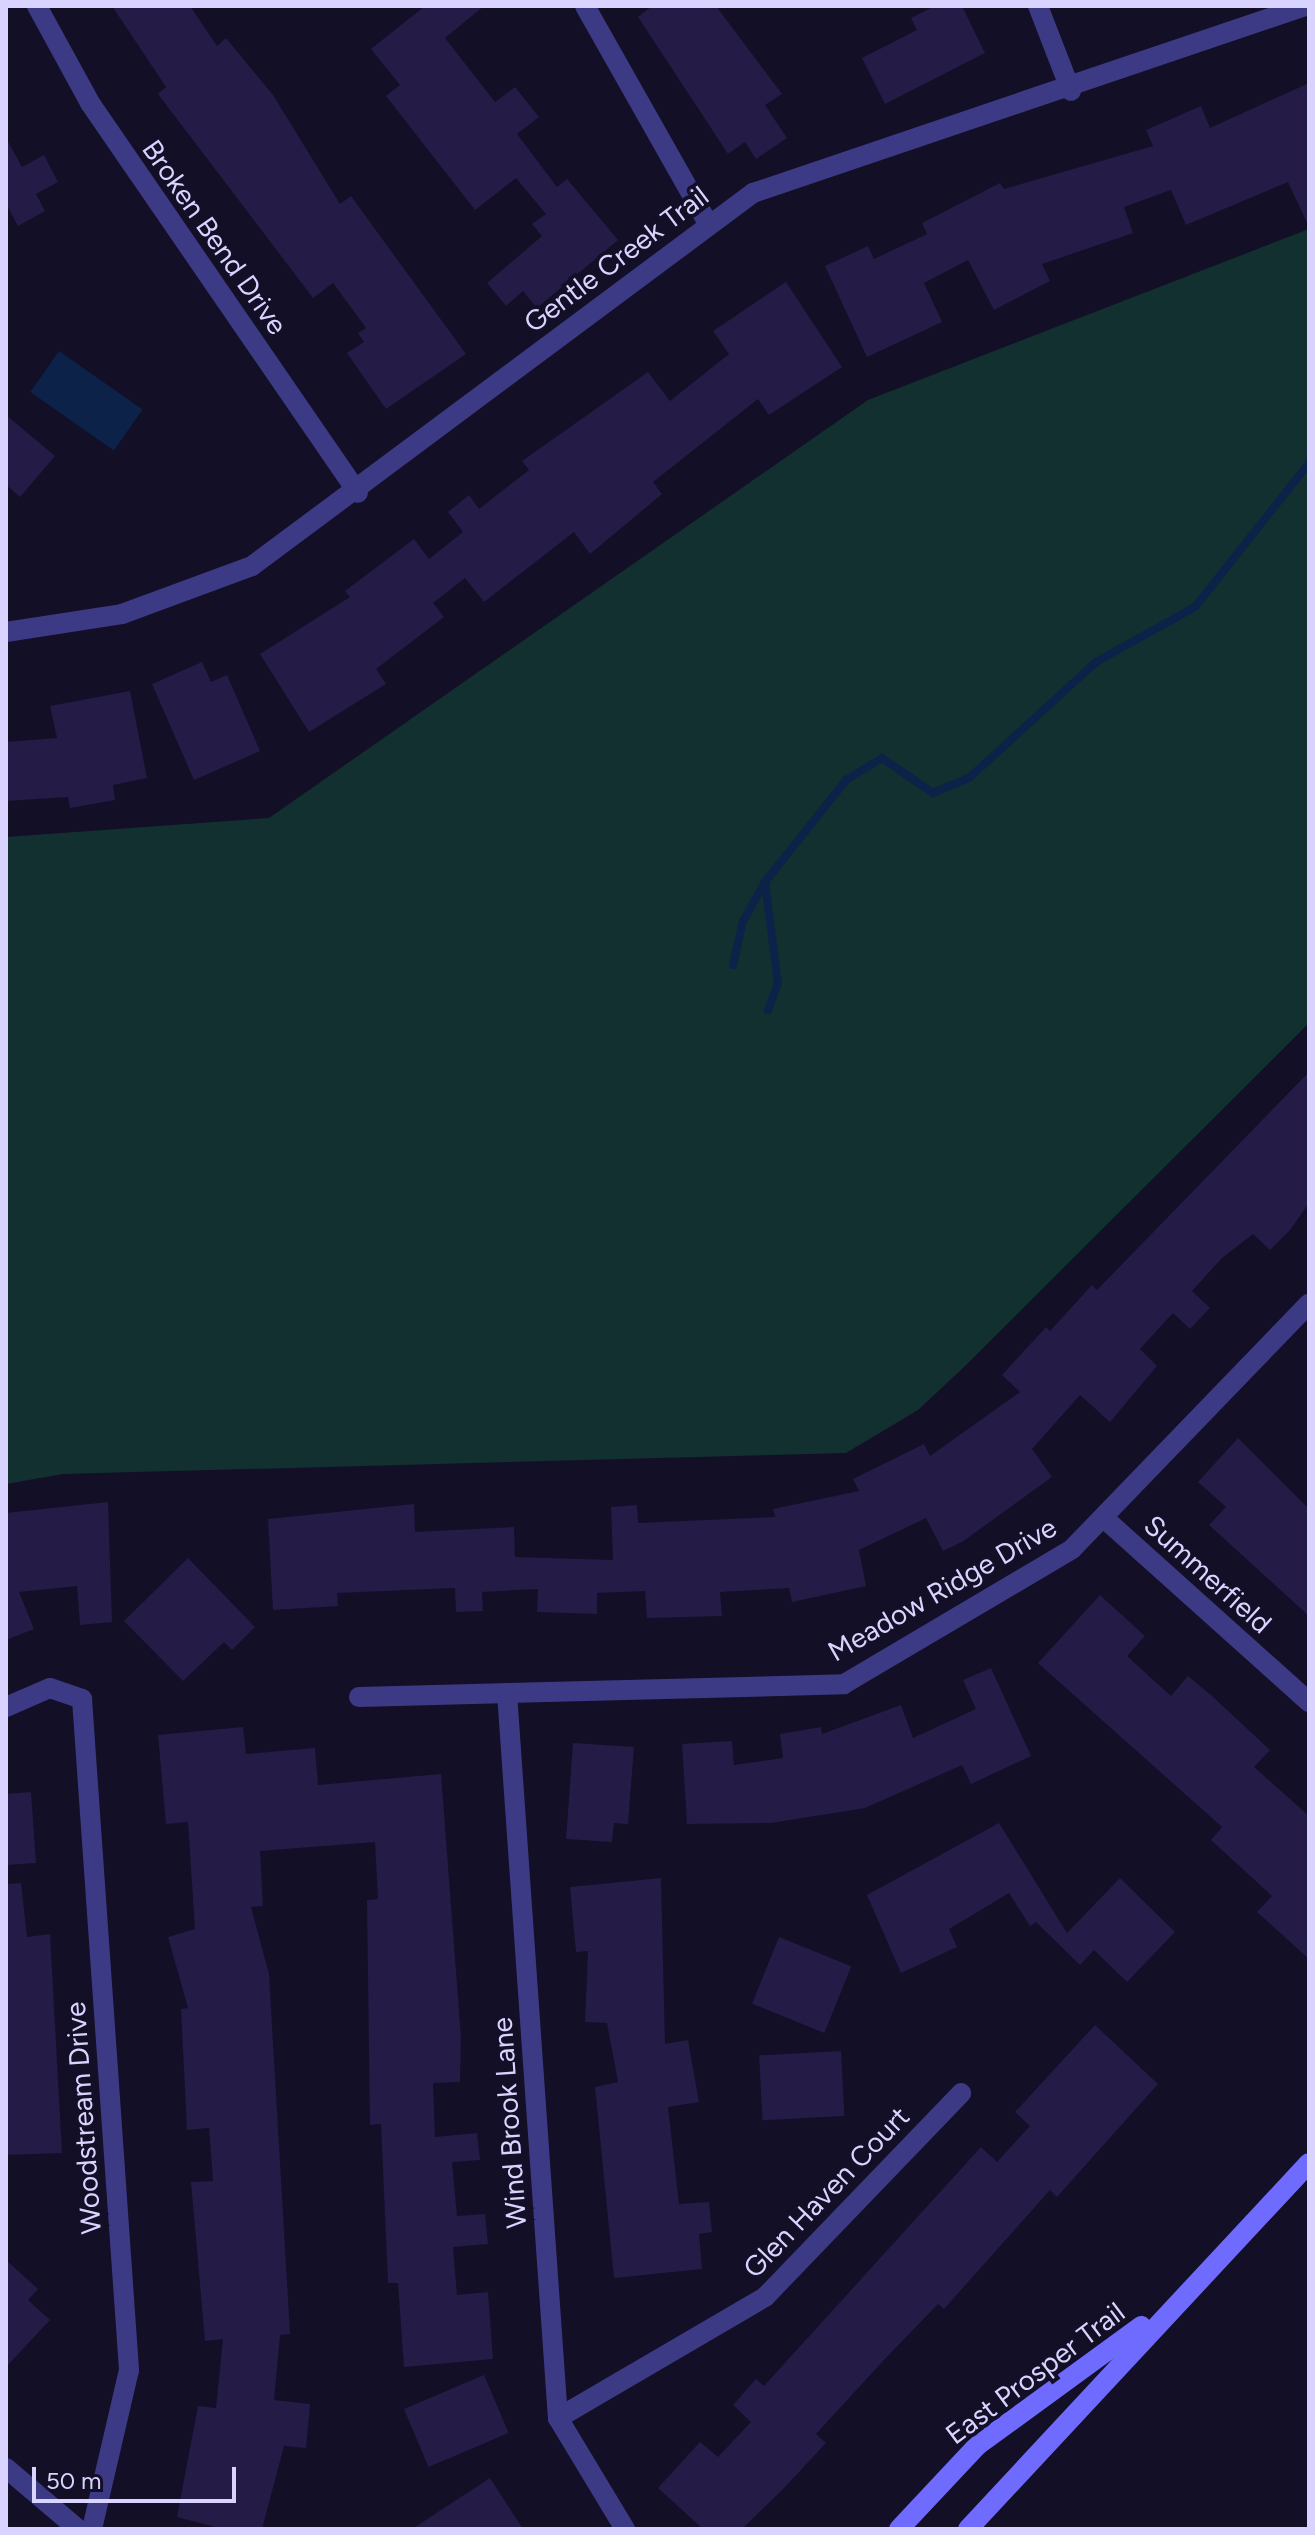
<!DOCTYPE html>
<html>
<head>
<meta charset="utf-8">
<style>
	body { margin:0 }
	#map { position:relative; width:1315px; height:2535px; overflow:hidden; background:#130f26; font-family:Figtree,sans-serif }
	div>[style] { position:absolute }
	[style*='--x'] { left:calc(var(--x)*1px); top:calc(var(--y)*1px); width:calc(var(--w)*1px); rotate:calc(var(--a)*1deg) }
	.green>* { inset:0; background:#12302f }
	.water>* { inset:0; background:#0c2248; transform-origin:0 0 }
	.stream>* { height:8px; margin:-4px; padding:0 4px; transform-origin:4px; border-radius:4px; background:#0c2248 }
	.building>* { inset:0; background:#241b47; transform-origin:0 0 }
	.minor>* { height:20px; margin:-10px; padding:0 10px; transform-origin:10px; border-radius:10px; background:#3d3a85 }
	.secondary>* { height:20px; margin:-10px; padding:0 10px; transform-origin:10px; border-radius:10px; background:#6f6bff }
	span { translate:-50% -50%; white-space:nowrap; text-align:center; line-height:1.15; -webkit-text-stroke:8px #130f26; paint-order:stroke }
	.street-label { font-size:28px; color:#d9d4ff }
	.frame { position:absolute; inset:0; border:8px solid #d9d4ff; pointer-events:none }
	.scale { position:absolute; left:32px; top:2467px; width:204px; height:36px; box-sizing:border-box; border:4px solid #d9d4ff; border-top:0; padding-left:10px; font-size:24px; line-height:28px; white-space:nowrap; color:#d9d4ff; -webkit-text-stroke:6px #130f26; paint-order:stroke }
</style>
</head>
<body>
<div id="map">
	<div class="green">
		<div style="clip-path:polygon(1309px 229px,1309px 1023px,964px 1367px,918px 1410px,846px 1453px,63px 1474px,6px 1484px,6px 837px,269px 818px,868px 400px)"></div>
	</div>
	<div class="water">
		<div style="left:59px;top:351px;width:102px;height:50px;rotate:35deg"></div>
	</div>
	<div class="stream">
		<div style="--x:765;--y:882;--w:102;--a:82.7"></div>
		<div style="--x:778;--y:983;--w:29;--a:110"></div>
		<div style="--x:733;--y:965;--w:45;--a:-77.2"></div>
		<div style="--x:743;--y:921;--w:45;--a:-60.6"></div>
		<div style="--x:765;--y:882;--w:130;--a:-51.5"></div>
		<div style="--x:846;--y:780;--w:42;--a:-31.4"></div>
		<div style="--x:882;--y:758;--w:62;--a:34.5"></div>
		<div style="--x:933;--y:793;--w:39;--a:-23"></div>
		<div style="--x:969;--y:778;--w:172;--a:-42.4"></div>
		<div style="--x:1096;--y:662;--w:113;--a:-29.1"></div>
		<div style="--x:1195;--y:607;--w:184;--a:-51.6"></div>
	</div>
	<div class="building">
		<div style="clip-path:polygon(112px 6px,190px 6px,217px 46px,226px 38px,273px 95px,340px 204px,351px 196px,466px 354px,386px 409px,347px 353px,364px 342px,358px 333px,366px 328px,333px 283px,313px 298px,158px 94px,166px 87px)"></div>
		<div style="clip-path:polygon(425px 6px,484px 6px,445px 38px,495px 102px,515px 87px,539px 117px,517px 134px,557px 187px,567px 179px,618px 240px,537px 308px,523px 291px,506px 306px,487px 283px,542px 236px,532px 224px,546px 214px,516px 178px,475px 210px,386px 96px,400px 85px,371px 49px)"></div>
		<div style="clip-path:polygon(652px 6px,716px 6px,782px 94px,765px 105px,787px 138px,756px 159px,745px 142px,728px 154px,638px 17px)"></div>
		<div style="clip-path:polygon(935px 6px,962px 6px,985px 53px,885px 104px,862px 58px,917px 30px,911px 18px)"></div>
		<div style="clip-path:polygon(1309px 83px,1309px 227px,1288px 182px,1186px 225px,1171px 190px,1124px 207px,1133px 233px,1042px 264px,1050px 281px,994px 310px,968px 260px,924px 283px,942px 322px,867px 357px,825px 266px,868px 246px,874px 259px,927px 234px,922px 223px,1000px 183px,1004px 189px,1153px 146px,1146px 130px,1201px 106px,1210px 128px)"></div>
		<div style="clip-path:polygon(6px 138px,22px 167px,44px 155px,58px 182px,36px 194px,45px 211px,18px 226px,6px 204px)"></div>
		<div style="clip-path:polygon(786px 282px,842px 367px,769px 415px,758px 399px,653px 482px,662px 494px,590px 554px,574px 532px,484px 602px,465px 578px,433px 603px,444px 617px,376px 669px,386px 684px,309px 732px,260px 654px,350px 597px,345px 591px,414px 539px,429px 559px,463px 532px,448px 512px,469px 495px,479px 509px,529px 470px,522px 461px,648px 372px,670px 401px,729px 354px,713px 331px)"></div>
		<div style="clip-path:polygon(6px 415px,55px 456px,20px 497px,6px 485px)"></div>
		<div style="clip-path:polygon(202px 662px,211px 682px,227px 675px,260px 751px,194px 780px,152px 684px)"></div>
		<div style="clip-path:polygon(130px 691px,147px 778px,113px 785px,115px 800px,70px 808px,68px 797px,6px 801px,6px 742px,57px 738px,50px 706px)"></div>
		<div style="clip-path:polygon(1309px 1072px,1309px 1203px,1290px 1230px,1270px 1250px,1253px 1234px,1222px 1258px,1192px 1291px,1210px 1308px,1190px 1329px,1173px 1313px,1140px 1349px,1157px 1366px,1110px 1422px,1080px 1395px,1032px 1449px,1052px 1477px,962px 1542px,943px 1551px,926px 1518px,859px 1550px,866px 1586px,792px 1602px,789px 1588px,720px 1592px,722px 1616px,647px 1618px,645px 1591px,597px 1593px,597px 1614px,537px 1612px,538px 1589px,482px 1592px,483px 1611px,456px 1612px,455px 1588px,337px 1593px,338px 1606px,273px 1610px,268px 1519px,414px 1504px,415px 1532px,514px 1527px,515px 1557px,613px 1560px,611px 1507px,637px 1505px,638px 1523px,775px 1517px,773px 1509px,859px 1491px,853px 1479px,924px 1444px,930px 1456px,1020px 1392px,1002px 1375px,1046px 1327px,1050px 1331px,1092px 1285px,1097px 1290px)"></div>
		<div style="clip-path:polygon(1238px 1438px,1309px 1509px,1309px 1616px,1209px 1525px,1226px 1507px,1198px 1482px)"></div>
		<div style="clip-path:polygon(108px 1502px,112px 1622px,80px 1625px,77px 1586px,19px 1592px,34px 1629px,6px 1640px,6px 1513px)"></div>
		<div style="clip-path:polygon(188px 1558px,255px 1627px,232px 1650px,224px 1642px,183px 1681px,124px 1621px)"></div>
		<div style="clip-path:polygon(1100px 1595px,1145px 1636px,1127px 1656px,1171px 1696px,1188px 1676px,1212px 1696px,1270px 1750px,1254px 1767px,1309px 1816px,1309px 1959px,1257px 1912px,1272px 1896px,1211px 1840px,1222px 1827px,1038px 1663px)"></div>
		<div style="clip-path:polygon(991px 1668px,1031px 1756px,971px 1784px,962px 1765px,865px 1808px,771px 1823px,687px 1824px,682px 1744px,732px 1741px,734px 1765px,783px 1758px,780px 1734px,821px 1727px,822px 1734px,901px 1705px,913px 1738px,976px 1709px,963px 1680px)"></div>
		<div style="clip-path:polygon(243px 1727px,246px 1754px,315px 1748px,318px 1785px,441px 1774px,461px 2037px,460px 2082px,433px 2083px,435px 2137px,477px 2133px,480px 2160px,452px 2162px,457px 2216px,485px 2214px,488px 2244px,453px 2247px,457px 2295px,488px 2292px,493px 2359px,404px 2367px,398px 2283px,388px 2283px,381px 2124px,370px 2125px,367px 1900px,378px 1899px,375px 1842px,260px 1851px,263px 1906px,251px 1907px,269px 1974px,290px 2334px,280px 2335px,274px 2400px,310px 2404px,306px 2448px,284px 2446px,262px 2529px,223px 2529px,177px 2517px,198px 2406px,216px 2408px,223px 2339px,205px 2341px,191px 2182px,213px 2181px,209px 2128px,187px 2130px,181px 2009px,188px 2008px,168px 1937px,195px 1929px,188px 1822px,166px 1824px,158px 1735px)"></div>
		<div style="clip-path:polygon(573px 1743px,634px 1747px,628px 1824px,614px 1823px,612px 1842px,566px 1839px)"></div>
		<div style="clip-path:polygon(31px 1792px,36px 1863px,6px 1865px,6px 1794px)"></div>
		<div style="clip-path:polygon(999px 1823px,1067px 1933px,1120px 1878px,1175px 1932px,1127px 1982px,1094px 1950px,1080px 1965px,1036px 1922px,1030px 1926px,1009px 1893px,949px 1929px,957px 1947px,901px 1973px,867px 1895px)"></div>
		<div style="clip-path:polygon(661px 1878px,665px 2044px,688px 2040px,699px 2102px,668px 2107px,679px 2204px,709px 2202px,712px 2232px,699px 2234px,702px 2269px,614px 2278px,595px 2087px,618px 2082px,607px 2023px,585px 2022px,588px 1951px,576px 1952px,570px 1887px)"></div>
		<div style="clip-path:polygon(21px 1883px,27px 1937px,50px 1934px,62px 2153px,6px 2155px,6px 1884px)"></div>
		<div style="left:779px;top:1937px;width:78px;height:72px;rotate:22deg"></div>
		<div style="clip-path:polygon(1095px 2025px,1158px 2084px,1057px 2197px,1050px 2190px,944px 2309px,938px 2304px,882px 2362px,816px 2434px,826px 2443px,784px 2488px,742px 2529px,703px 2529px,658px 2488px,700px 2442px,718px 2457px,751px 2422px,733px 2405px,756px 2379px,764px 2386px,981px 2147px,997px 2162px,1030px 2126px,1015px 2112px)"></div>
		<div style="left:841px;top:2051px;width:65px;height:82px;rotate:87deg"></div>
		<div style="clip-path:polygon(6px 2260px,38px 2289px,28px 2300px,50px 2320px,6px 2367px)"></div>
		<div style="left:484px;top:2375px;width:63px;height:87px;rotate:67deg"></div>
		<div style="clip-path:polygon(490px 2478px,523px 2529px,412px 2529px)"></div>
	</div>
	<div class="minor">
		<div style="--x:37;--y:6;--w:111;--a:61.3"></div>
		<div style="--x:90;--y:103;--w:473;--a:55.5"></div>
		<div style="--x:585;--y:6;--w:248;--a:60.5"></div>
		<div style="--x:1038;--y:6;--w:91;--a:68.8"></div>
		<div style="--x:6;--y:632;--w:117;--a:-8.8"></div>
		<div style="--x:122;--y:614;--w:139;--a:-20.3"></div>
		<div style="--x:252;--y:566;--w:625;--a:-36.67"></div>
		<div style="--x:753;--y:193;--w:583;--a:-18.71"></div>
		<div style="--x:1105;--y:1519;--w:274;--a:41.9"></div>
		<div style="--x:507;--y:1693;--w:727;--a:85.98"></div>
		<div style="--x:558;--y:2418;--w:130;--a:58.9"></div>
		<div style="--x:359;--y:1697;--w:485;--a:-1.5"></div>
		<div style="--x:844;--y:1684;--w:265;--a:-30.6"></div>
		<div style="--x:1072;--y:1549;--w:341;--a:-46"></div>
		<div style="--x:6;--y:1707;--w:48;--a:-23.4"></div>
		<div style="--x:50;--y:1688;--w:34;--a:19"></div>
		<div style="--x:82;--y:1699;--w:673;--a:85.99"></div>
		<div style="--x:129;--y:2370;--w:163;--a:103.1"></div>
		<div style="--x:558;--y:2418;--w:240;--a:-30.3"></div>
		<div style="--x:765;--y:2297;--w:283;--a:-46.1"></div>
		<div style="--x:6;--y:2468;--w:94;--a:40.3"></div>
	</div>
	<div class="secondary">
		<div style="--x:899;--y:2529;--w:115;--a:-46.8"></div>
		<div style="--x:978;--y:2445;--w:202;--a:-36.1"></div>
		<div style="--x:968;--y:2529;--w:500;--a:-47.03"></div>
	</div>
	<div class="street-label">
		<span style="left:215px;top:237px;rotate:55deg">Broken Bend Drive</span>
		<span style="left:616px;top:259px;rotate:-37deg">Gentle Creek Trail</span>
		<span style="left:1208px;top:1574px;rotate:42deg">Summerfield</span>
		<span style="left:942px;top:1589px;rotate:-30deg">Meadow Ridge Drive</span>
		<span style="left:83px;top:2118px;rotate:-94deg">Woodstream Drive</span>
		<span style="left:509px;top:2123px;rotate:-94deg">Wind Brook Lane</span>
		<span style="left:826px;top:2192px;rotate:-46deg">Glen Haven Court</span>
		<span style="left:1035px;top:2373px;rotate:-37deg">East Prosper Trail</span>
	</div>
	<div class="frame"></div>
	<div class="scale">50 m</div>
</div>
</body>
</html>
